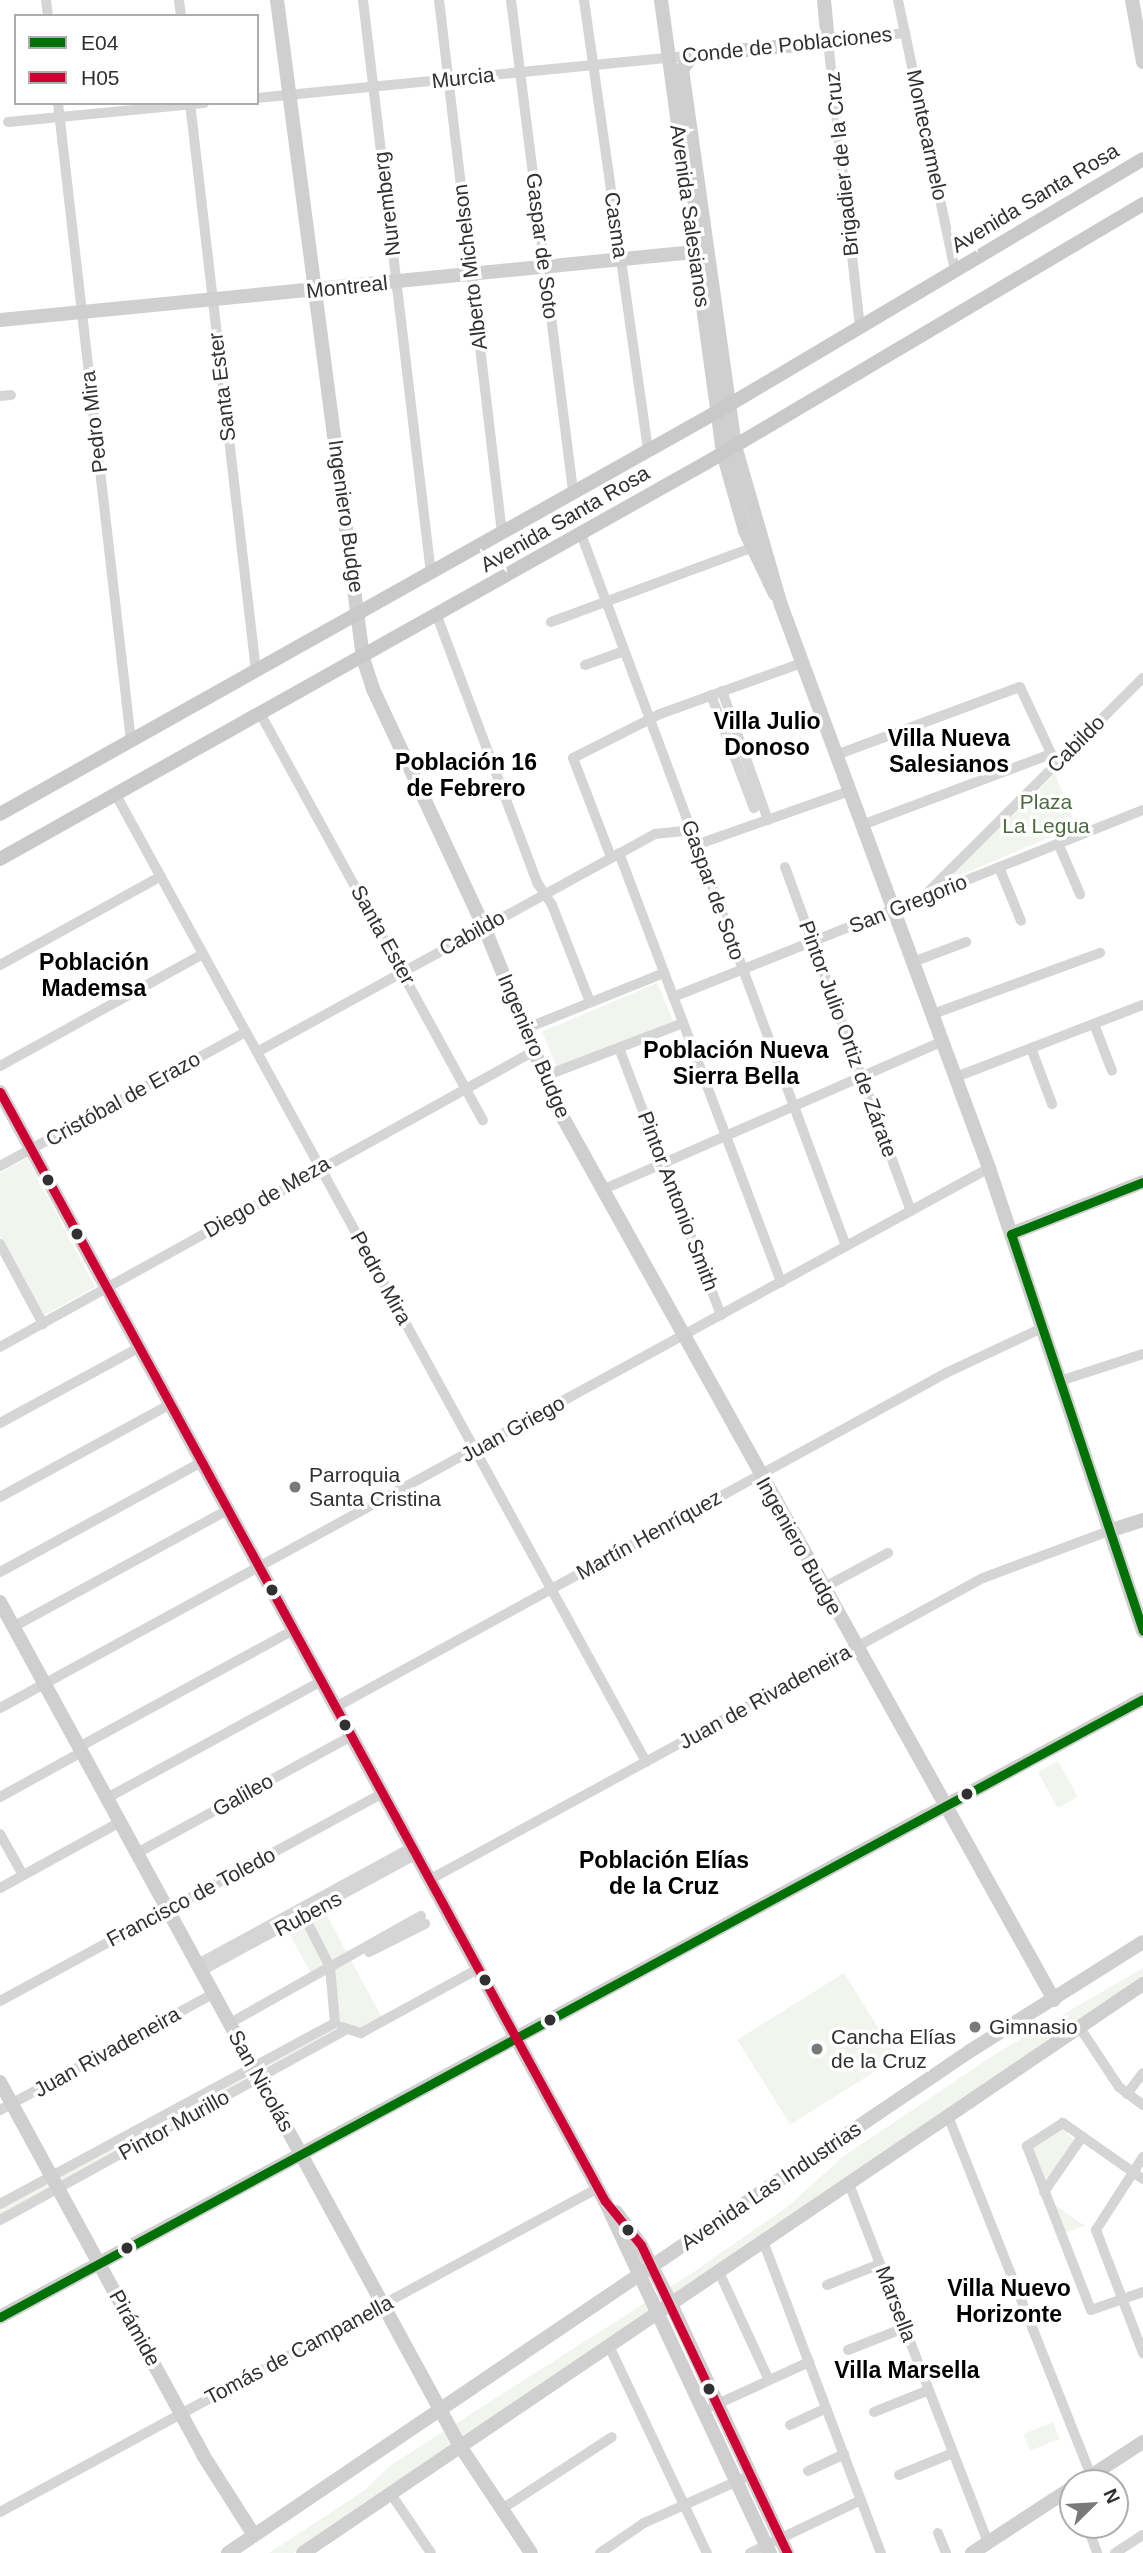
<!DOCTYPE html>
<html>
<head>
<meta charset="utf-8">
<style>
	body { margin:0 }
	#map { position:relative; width:1143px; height:2553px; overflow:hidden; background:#fff; font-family:Helvetica,sans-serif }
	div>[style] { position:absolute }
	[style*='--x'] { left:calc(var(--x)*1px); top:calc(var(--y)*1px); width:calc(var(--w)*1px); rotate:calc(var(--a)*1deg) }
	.green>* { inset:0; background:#f1f5ee; transform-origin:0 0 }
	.street>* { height:10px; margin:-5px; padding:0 5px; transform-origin:5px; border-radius:5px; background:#d5d5d5 }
	.secondary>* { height:14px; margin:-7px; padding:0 7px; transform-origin:7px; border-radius:7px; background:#cfcfcf }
	.primary>* { height:14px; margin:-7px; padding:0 7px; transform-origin:7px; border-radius:7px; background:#c9c9c9 }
	.bus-1>* { height:9px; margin:-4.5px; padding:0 4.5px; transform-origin:4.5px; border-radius:4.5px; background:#007106 }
	.bus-2>* { height:9px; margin:-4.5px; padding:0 4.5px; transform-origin:4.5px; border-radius:4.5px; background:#c03 }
	.dots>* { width:19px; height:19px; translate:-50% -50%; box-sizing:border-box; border:4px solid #fff; border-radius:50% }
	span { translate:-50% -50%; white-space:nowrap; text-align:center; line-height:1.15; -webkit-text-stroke:7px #fff; paint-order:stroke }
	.street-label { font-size:21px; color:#313131 }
	.park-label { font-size:21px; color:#4e6c40 }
	.poi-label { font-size:21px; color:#313131 }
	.left { translate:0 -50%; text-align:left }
	.neighbourhood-label { font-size:23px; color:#000; font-weight:700 }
	.legend { position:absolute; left:14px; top:14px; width:245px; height:91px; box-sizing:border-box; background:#fff; border:2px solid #adadad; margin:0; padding:9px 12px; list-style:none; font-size:21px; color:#313131 }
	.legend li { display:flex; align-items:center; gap:14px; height:35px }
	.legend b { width:35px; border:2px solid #adadad }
	.north { position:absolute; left:1059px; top:2469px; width:70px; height:70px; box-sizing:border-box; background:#fff; border:2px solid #adadad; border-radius:50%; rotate:66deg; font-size:19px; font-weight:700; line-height:28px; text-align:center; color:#313131 }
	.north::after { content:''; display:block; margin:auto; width:24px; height:32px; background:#797979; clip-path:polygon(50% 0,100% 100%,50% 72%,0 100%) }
</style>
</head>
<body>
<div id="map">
	<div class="green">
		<div style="clip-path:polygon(1055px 774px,1076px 826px,961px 875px,953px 874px)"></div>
		<div style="left:657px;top:983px;width:41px;height:125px;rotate:67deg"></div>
		<div style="clip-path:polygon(27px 1158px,95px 1287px,43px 1316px,0 1236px,0 1173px)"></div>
		<div style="left:1058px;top:1761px;width:41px;height:23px;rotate:61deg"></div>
		<div style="clip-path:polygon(323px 1908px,382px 2018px,357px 2030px,336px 2021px,334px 1968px,306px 1918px)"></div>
		<div style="left:301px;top:1920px;width:52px;height:17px;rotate:61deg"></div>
		<div style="clip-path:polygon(1143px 1968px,1143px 1978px,294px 2553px,269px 2553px,365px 2490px,391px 2465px,695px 2271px,787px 2207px,844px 2156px,997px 2053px)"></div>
		<div style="left:844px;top:1973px;width:100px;height:126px;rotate:58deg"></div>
		<div style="clip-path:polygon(335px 2026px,339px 2028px,0 2217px,0 2210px)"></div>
		<div style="clip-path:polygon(1061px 2126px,1075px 2142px,1044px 2184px,1031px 2150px)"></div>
		<div style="clip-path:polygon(1051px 2202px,1085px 2226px,1063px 2233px)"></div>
		<div style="left:1053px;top:2422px;width:18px;height:32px;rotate:68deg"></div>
	</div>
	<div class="street">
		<div style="--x:46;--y:0;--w:16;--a:83"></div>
		<div style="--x:179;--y:0;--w:16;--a:83"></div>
		<div style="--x:363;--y:0;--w:578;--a:83.24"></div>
		<div style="--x:439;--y:0;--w:537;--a:83.26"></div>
		<div style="--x:511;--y:0;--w:497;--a:82.8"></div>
		<div style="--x:584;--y:0;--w:456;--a:81.9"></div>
		<div style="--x:898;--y:0;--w:276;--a:78.1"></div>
		<div style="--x:257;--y:98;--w:439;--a:-5.6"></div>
		<div style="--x:58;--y:103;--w:642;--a:83.47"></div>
		<div style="--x:190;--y:103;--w:572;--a:83.37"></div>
		<div style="--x:8;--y:122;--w:197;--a:-5.5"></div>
		<div style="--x:860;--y:327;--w:287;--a:-96.4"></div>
		<div style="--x:828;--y:42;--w:78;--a:-6.7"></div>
		<div style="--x:0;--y:396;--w:11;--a:-5"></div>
		<div style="--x:581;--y:534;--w:760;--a:69.59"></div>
		<div style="--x:437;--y:616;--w:286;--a:69.4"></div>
		<div style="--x:538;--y:884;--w:25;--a:56"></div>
		<div style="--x:552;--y:905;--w:104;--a:68.6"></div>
		<div style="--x:551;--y:622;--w:213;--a:-20.3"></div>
		<div style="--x:585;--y:665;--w:41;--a:-19.7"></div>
		<div style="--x:722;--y:691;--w:137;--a:70.4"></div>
		<div style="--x:711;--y:695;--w:121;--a:69.2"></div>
		<div style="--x:261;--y:715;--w:462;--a:61.3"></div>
		<div style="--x:836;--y:755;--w:196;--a:-20.3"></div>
		<div style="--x:1020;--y:687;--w:85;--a:64.9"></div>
		<div style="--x:116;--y:795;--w:1103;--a:61.27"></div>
		<div style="--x:862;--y:825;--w:199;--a:-20.6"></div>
		<div style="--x:1058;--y:843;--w:56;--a:66.7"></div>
		<div style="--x:696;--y:845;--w:162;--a:-19.4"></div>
		<div style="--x:619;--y:853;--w:459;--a:69.3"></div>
		<div style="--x:611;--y:857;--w:106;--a:-111"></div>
		<div style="--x:573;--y:758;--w:97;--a:-26.8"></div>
		<div style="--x:660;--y:714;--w:151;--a:-19.8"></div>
		<div style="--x:785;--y:867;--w:366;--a:69.9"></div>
		<div style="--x:999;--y:867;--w:58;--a:67.8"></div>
		<div style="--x:926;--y:894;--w:306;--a:-44.9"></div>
		<div style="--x:913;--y:962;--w:57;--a:-20.7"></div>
		<div style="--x:0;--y:965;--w:184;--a:-28.9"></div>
		<div style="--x:673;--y:997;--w:506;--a:-21.7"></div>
		<div style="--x:933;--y:1014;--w:178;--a:-20.1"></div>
		<div style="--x:1094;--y:1024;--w:50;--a:69"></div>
		<div style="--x:527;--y:1028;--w:148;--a:-21.9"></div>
		<div style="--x:619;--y:1048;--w:286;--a:69.1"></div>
		<div style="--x:1031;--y:1048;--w:60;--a:69.4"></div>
		<div style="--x:257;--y:1052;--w:454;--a:-28.7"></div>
		<div style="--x:655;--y:834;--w:36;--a:-6"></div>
		<div style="--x:0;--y:1066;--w:232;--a:-28.9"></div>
		<div style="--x:545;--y:1076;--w:148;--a:-21"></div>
		<div style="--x:956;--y:1077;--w:200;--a:-21.1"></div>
		<div style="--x:0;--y:1166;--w:280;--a:-28.6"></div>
		<div style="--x:602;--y:1190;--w:372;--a:-23.6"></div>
		<div style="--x:0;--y:1244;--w:91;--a:61.7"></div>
		<div style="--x:0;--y:1347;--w:613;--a:-28.99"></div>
		<div style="--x:1060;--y:1381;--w:87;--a:-18"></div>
		<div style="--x:0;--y:1423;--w:157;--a:-28.5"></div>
		<div style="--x:0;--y:1497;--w:192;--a:-28.6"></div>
		<div style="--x:0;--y:1572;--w:228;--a:-28.6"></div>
		<div style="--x:823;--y:1588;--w:74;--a:-28.3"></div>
		<div style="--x:13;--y:1627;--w:243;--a:-28.6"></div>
		<div style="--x:0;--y:1708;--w:1127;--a:-28.63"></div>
		<div style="--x:334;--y:1708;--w:698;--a:-28.7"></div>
		<div style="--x:946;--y:1373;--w:106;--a:-25.1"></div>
		<div style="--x:79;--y:1747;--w:243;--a:-28.6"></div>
		<div style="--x:0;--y:1797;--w:94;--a:-28.8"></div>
		<div style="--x:107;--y:1798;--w:243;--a:-28.6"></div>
		<div style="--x:0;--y:1834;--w:47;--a:60.7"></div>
		<div style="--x:137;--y:1853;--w:243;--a:-28.6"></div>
		<div style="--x:429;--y:1880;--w:631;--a:-28.6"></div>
		<div style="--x:983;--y:1578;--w:134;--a:-20.5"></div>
		<div style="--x:0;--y:1888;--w:137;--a:-28.8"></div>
		<div style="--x:304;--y:1916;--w:57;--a:63"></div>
		<div style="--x:330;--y:1967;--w:56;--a:84.9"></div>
		<div style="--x:369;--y:1952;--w:63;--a:-26.6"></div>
		<div style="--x:198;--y:1964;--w:243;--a:-28.6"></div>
		<div style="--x:201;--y:1971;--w:243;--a:-28.5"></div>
		<div style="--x:0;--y:2001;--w:434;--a:-28.5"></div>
		<div style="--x:230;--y:2023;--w:219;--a:-29.3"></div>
		<div style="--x:342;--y:2027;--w:20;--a:18"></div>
		<div style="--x:361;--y:2033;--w:133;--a:-28.7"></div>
		<div style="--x:1080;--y:2028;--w:71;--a:56.5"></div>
		<div style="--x:1119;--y:2087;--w:30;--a:37"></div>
		<div style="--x:1127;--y:2094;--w:26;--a:-53"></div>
		<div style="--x:0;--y:2110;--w:243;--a:-28.6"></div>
		<div style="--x:948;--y:2116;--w:387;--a:68.3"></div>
		<div style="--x:1143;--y:2157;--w:87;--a:122.8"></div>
		<div style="--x:1096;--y:2230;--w:132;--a:69.1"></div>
		<div style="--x:1143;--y:2179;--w:98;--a:-145"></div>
		<div style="--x:1063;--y:2123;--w:43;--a:147.4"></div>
		<div style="--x:1027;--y:2146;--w:176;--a:68.7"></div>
		<div style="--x:1091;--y:2310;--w:55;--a:-19.1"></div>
		<div style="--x:849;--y:2184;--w:385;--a:68.8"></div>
		<div style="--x:1044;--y:2192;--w:67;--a:-55.4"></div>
		<div style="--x:0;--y:2204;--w:381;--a:-28.4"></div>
		<div style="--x:0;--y:2220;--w:396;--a:-28.8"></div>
		<div style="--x:763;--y:2241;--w:334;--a:69.3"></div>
		<div style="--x:719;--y:2272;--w:119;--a:65.2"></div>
		<div style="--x:827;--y:2285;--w:57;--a:-21.6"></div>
		<div style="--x:609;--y:2346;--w:229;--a:64.7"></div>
		<div style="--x:848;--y:2350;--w:60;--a:-21.4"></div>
		<div style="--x:713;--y:2406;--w:106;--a:-24.6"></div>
		<div style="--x:874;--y:2412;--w:59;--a:-21.8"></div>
		<div style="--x:790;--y:2425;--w:40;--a:-25"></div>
		<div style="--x:808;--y:2471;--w:40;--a:-25"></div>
		<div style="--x:899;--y:2475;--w:58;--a:-22.2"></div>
		<div style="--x:391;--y:2494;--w:71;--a:55.9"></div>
		<div style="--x:502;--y:2509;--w:131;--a:-33.2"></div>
		<div style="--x:0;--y:2512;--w:680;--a:-28.45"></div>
		<div style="--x:1087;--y:2525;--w:30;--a:70"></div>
		<div style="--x:938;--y:2533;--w:22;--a:68"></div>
		<div style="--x:600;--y:2553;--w:53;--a:-34.3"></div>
		<div style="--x:644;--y:2523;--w:107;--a:-24.2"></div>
		<div style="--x:750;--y:2553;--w:123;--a:-25.5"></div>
		<div style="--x:1115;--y:2553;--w:33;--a:-33"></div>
	</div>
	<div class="secondary">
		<div style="--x:277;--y:0;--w:664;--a:82.55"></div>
		<div style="--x:363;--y:658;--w:33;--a:72"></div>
		<div style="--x:373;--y:689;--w:270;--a:65"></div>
		<div style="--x:487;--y:934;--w:187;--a:68"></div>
		<div style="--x:557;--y:1107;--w:1022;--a:60.9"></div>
		<div style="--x:661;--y:0;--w:457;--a:82.2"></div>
		<div style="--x:723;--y:453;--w:81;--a:74.2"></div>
		<div style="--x:745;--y:531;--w:70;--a:64.5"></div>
		<div style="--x:824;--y:0;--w:42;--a:84.6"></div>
		<div style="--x:828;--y:42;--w:135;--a:174.5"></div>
		<div style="--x:694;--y:55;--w:18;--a:131"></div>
		<div style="--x:682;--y:69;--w:381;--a:82"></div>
		<div style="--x:735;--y:446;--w:166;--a:73.9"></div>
		<div style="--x:781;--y:605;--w:600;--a:69.72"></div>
		<div style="--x:989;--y:1168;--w:488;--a:71.6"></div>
		<div style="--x:1132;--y:0;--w:63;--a:79.9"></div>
		<div style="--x:0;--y:320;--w:698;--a:-5.59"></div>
		<div style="--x:0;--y:1092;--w:1263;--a:61.39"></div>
		<div style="--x:605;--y:2201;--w:389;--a:64.9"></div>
		<div style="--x:1011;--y:1234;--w:142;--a:-21.5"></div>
		<div style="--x:1109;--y:1531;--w:36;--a:-18"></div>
		<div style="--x:0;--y:1602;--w:961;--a:61.41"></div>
		<div style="--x:460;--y:2446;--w:128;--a:56.4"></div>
		<div style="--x:0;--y:2082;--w:425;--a:61.4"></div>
		<div style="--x:203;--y:2455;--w:95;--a:57.5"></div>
		<div style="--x:616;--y:2212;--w:41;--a:52.9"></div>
		<div style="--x:641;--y:2245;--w:66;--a:63"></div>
		<div style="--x:671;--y:2304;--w:275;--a:65"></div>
		<div style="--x:0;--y:2317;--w:1299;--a:-28.4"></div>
		<div style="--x:1080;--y:2483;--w:75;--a:-33.1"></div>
		<div style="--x:228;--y:2553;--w:896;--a:-34.08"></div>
		<div style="--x:970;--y:2051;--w:204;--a:-32.2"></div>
		<div style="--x:303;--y:2553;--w:1015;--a:-34.11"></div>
		<div style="--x:972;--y:2553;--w:121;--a:-33.2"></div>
	</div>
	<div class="primary">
		<div style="--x:0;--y:814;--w:822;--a:-29.28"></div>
		<div style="--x:717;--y:412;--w:495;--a:-30.7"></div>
		<div style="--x:0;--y:859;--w:809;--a:-29.29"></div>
		<div style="--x:706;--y:463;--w:508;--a:-30.65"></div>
	</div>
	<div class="bus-1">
		<div style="--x:1011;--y:1234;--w:418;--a:71.6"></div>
		<div style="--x:1011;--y:1234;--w:142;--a:-21.5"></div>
		<div style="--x:0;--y:2317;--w:1299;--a:-28.4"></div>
	</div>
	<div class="bus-2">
		<div style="--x:0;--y:1092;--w:1263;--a:61.39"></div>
		<div style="--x:605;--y:2201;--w:57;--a:50.7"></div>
		<div style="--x:641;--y:2245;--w:341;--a:64.6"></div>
	</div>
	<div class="dots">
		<div style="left:48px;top:1180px;background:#313131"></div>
		<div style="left:77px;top:1234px;background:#313131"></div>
		<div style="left:295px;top:1487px;background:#797979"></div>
		<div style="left:272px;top:1590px;background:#313131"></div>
		<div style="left:345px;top:1725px;background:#313131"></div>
		<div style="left:967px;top:1794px;background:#313131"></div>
		<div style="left:485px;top:1980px;background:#313131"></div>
		<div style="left:550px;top:2020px;background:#313131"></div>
		<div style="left:975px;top:2027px;background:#797979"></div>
		<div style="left:817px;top:2049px;background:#797979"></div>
		<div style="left:628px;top:2230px;background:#313131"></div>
		<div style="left:127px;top:2248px;background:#313131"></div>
		<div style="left:709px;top:2389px;background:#313131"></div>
	</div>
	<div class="street-label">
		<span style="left:787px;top:45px;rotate:-6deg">Conde de Poblaciones</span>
		<span style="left:463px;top:78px;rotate:-6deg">Murcia</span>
		<span style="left:927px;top:135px;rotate:78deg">Montecarmelo</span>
		<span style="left:842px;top:164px;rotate:-96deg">Brigadier de la Cruz</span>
		<span style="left:1035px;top:198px;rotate:-31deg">Avenida Santa Rosa</span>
		<span style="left:387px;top:204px;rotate:-97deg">Nuremberg</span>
		<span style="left:690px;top:216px;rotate:82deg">Avenida Salesianos</span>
		<span style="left:616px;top:225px;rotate:82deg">Casma</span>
		<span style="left:542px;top:246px;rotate:83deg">Gaspar de Soto</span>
		<span style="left:470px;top:267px;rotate:-97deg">Alberto Michelson</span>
		<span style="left:347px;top:287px;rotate:-6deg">Montreal</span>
		<span style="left:222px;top:387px;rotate:-97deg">Santa Ester</span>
		<span style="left:94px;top:422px;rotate:-97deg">Pedro Mira</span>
		<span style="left:346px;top:516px;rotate:82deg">Ingeniero Budge</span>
		<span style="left:565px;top:519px;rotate:-30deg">Avenida Santa Rosa</span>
		<span style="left:1076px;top:744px;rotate:-45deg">Cabildo</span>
		<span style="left:713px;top:890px;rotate:70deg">Gaspar de Soto</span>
		<span style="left:908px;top:904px;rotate:-22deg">San Gregorio</span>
		<span style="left:472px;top:933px;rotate:-29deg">Cabildo</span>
		<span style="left:383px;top:935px;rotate:61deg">Santa Ester</span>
		<span style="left:848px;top:1039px;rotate:70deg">Pintor Julio Ortiz de Zárate</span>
		<span style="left:534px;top:1046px;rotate:67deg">Ingeniero Budge</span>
		<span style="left:123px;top:1099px;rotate:-29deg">Cristóbal de Erazo</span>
		<span style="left:267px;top:1197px;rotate:-30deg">Diego de Meza</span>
		<span style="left:678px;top:1201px;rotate:69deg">Pintor Antonio Smith</span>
		<span style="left:381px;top:1278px;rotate:61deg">Pedro Mira</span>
		<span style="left:513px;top:1429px;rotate:-29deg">Juan Griego</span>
		<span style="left:649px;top:1535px;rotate:-29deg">Martín Henríquez</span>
		<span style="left:799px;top:1546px;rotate:61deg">Ingeniero Budge</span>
		<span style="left:765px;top:1697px;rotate:-29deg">Juan de Rivadeneira</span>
		<span style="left:243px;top:1795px;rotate:-29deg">Galileo</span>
		<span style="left:191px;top:1897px;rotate:-28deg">Francisco de Toledo</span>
		<span style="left:308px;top:1914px;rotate:-28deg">Rubens</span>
		<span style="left:107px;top:2052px;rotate:-29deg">Juan Rivadeneira</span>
		<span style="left:261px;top:2081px;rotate:61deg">San Nicolás</span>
		<span style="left:174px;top:2125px;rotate:-29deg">Pintor Murillo</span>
		<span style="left:771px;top:2186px;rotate:-34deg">Avenida Las Industrias</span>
		<span style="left:896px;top:2304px;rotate:69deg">Marsella</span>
		<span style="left:135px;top:2328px;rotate:61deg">Pirámide</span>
		<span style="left:299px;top:2350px;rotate:-28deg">Tomás de Campanella</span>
	</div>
	<div class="park-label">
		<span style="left:1046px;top:814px">Plaza<br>La Legua</span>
	</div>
	<div class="poi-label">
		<span class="left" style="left:309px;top:1487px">Parroquia<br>Santa Cristina</span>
		<span class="left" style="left:989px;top:2027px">Gimnasio</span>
		<span class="left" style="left:831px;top:2049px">Cancha Elías<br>de la Cruz</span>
	</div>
	<div class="neighbourhood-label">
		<span style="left:767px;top:734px">Villa Julio<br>Donoso</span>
		<span style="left:949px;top:751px">Villa Nueva<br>Salesianos</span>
		<span style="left:466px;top:775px">Población 16<br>de Febrero</span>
		<span style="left:94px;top:975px">Población<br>Mademsa</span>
		<span style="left:736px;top:1063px">Población Nueva<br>Sierra Bella</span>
		<span style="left:664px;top:1873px">Población Elías<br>de la Cruz</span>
		<span style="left:1009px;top:2301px">Villa Nuevo<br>Horizonte</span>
		<span style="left:907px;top:2370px">Villa Marsella</span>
	</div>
	<ul class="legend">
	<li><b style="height:9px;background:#007106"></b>E04</li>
	<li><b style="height:9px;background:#c03"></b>H05</li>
	</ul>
	<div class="north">N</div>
</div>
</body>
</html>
